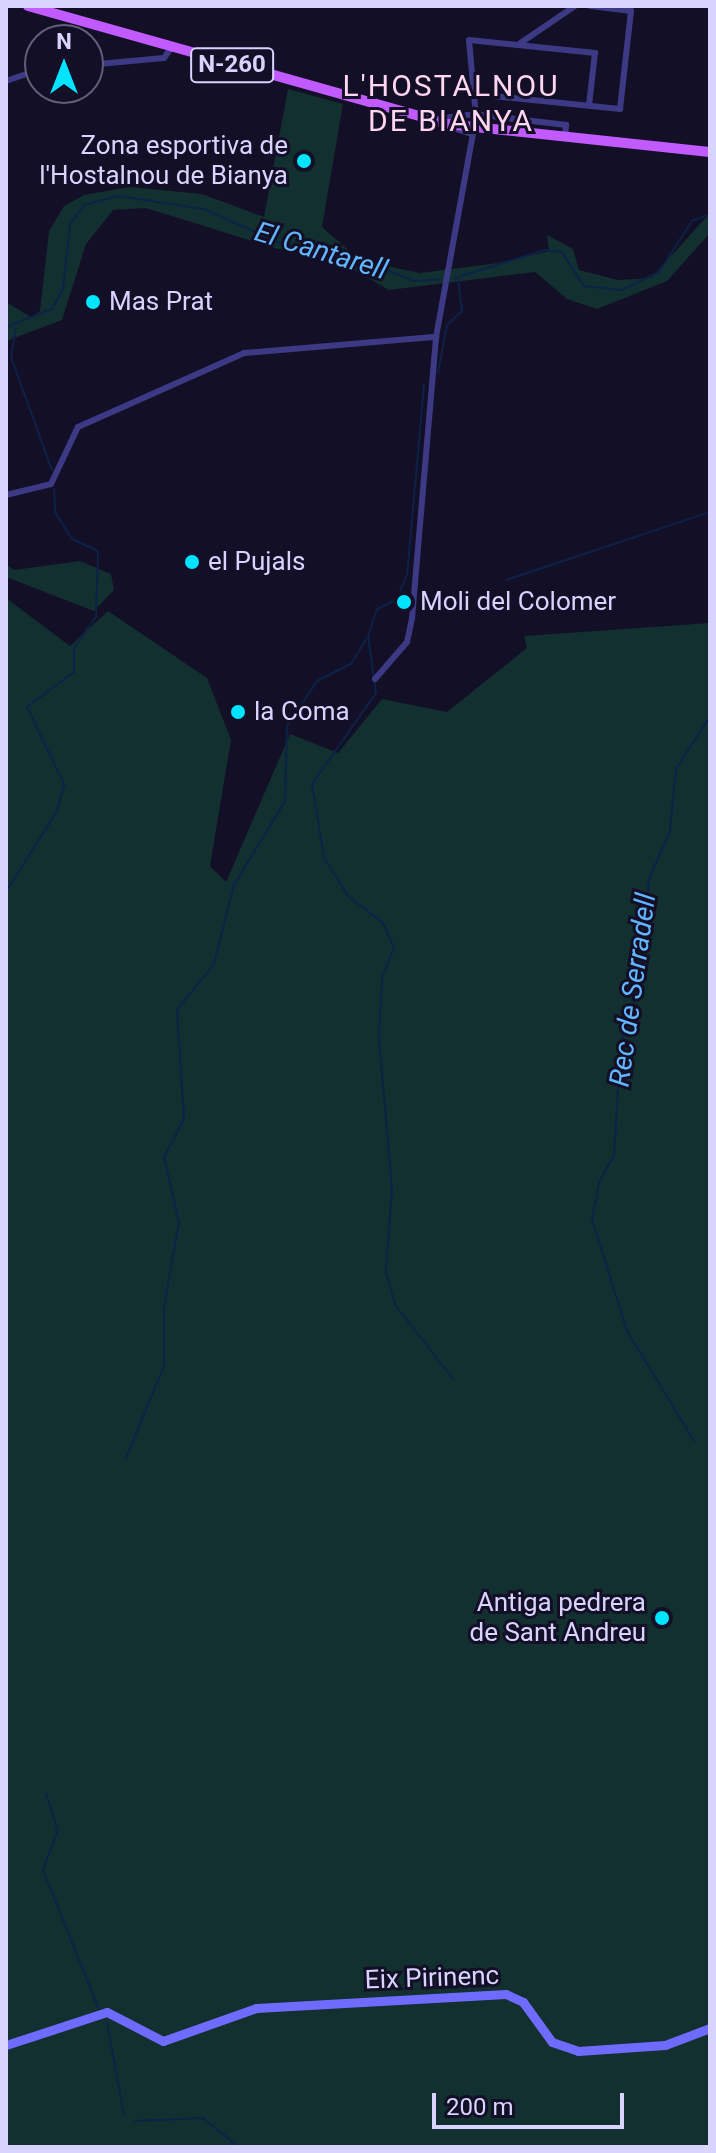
<!DOCTYPE html>
<html>
<head>
<meta charset="utf-8">
<style>
	body { margin:0 }
	#map { position:relative; width:716px; height:2153px; overflow:hidden; background:#130f26; font-family:Roboto,sans-serif }
	div>[style] { position:absolute }
	[style*='--x'] { left:calc(var(--x)*1px); top:calc(var(--y)*1px); width:calc(var(--w)*1px); rotate:calc(var(--a)*1deg) }
	.green>* { inset:0; background:#12302f }
	.stream>* { height:2px; margin:-1px; padding:0 1px; transform-origin:1px; border-radius:1px; background:#0c2248 }
	.minor>* { height:6px; margin:-3px; padding:0 3px; transform-origin:3px; border-radius:3px; background:#3d3a85 }
	.secondary>* { height:9px; margin:-4.5px; padding:0 4.5px; transform-origin:4.5px; border-radius:4.5px; background:#6f6bff }
	.primary>* { height:10px; margin:-5px; padding:0 5px; transform-origin:5px; border-radius:5px; background:#c25bff }
	.dots>* { width:22px; height:22px; translate:-50% -50%; box-sizing:border-box; border:4px solid #130f26; border-radius:50% }
	span { translate:-50% -50%; white-space:nowrap; text-align:center; line-height:1.15; -webkit-text-stroke:6px #130f26; paint-order:stroke }
	.shield-label span { padding:2px 6px; background:#130f26; border:2px solid; border-radius:6px; -webkit-text-stroke-width:0 }
	.shield-label { font-size:24px; color:#d9d4ff; font-weight:700 }
	.poi-label { font-size:26px; color:#d9d4ff }
	.right { translate:-100% -50%; text-align:right }
	.left { translate:0 -50%; text-align:left }
	.street-label { font-size:26px; color:#d9d4ff }
	.water-label { font-size:28px; color:#62b6ff; font-style:italic }
	.quarter-label { font-size:30px; color:#ffd6f0; letter-spacing:2px }
	.frame { position:absolute; inset:0; border:8px solid #d9d4ff; pointer-events:none }
	.north { position:absolute; left:24px; top:24px; width:80px; height:80px; box-sizing:border-box; background:#130f26; border:2px solid #625e7d; border-radius:50%; rotate:0deg; font-size:22px; font-weight:700; line-height:32px; text-align:center; color:#d9d4ff }
	.north::after { content:''; display:block; margin:auto; width:28px; height:36px; background:#00e5ff; clip-path:polygon(50% 0,100% 100%,50% 72%,0 100%) }
	.scale { position:absolute; left:432px; top:2093px; width:192px; height:36px; box-sizing:border-box; border:4px solid #d9d4ff; border-top:0; padding-left:10px; font-size:24px; line-height:28px; white-space:nowrap; color:#d9d4ff; -webkit-text-stroke:6px #130f26; paint-order:stroke }
</style>
</head>
<body>
<div id="map">
	<div class="green">
		<div style="clip-path:polygon(288px 89px,343px 104px,322px 227px,354px 255px,383px 265px,420px 273px,498px 263px,549px 251px,547px 235px,573px 249px,579px 270px,618px 280px,651px 278px,710px 213px,710px 233px,667px 281px,597px 309px,567px 299px,535px 272px,389px 290px,323px 252px,278px 249px,146px 208px,113px 210px,86px 244px,62px 320px,6px 341px,6px 302px,31px 317px,40px 311px,49px 231px,64px 206px,84px 195px,130px 187px,202px 194px,264px 217px)"></div>
		<div style="clip-path:polygon(80px 561px,111px 574px,114px 590px,94px 611px,6px 577px,6px 564px,14px 570px)"></div>
		<div style="clip-path:polygon(6px 598px,70px 646px,108px 611px,207px 678px,231px 740px,210px 866px,226px 882px,290px 734px,338px 753px,382px 699px,447px 712px,527px 648px,524px 636px,710px 623px,710px 2147px,6px 2147px)"></div>
	</div>
	<div class="stream">
		<div style="--x:455;--y:278;--w:94;--a:-17.3"></div>
		<div style="--x:545;--y:250;--w:17;--a:7"></div>
		<div style="--x:562;--y:252;--w:40;--a:57.1"></div>
		<div style="--x:584;--y:286;--w:38;--a:6"></div>
		<div style="--x:622;--y:290;--w:41;--a:-25.9"></div>
		<div style="--x:659;--y:272;--w:61;--a:-57.1"></div>
		<div style="--x:692;--y:221;--w:19;--a:-21"></div>
		<div style="--x:6;--y:327;--w:49;--a:-21.4"></div>
		<div style="--x:52;--y:309;--w:23;--a:-61"></div>
		<div style="--x:63;--y:289;--w:64;--a:-83.8"></div>
		<div style="--x:70;--y:225;--w:24;--a:-55"></div>
		<div style="--x:84;--y:205;--w:35;--a:-15"></div>
		<div style="--x:118;--y:196;--w:87;--a:8.6"></div>
		<div style="--x:204;--y:209;--w:88;--a:24.2"></div>
		<div style="--x:284;--y:245;--w:46;--a:3.7"></div>
		<div style="--x:330;--y:248;--w:90;--a:21.4"></div>
		<div style="--x:414;--y:281;--w:26;--a:-4"></div>
		<div style="--x:16;--y:328;--w:29;--a:100"></div>
		<div style="--x:11;--y:357;--w:120;--a:70.1"></div>
		<div style="--x:438;--y:373;--w:49;--a:-79.4"></div>
		<div style="--x:447;--y:325;--w:21;--a:-43"></div>
		<div style="--x:462;--y:311;--w:32;--a:-97"></div>
		<div style="--x:424;--y:385;--w:190;--a:95.1"></div>
		<div style="--x:407;--y:574;--w:27;--a:112"></div>
		<div style="--x:397;--y:599;--w:22;--a:153"></div>
		<div style="--x:377;--y:609;--w:28;--a:108"></div>
		<div style="--x:368;--y:636;--w:58;--a:82"></div>
		<div style="--x:376;--y:693;--w:111;--a:125.1"></div>
		<div style="--x:312;--y:784;--w:75;--a:80.8"></div>
		<div style="--x:324;--y:858;--w:45;--a:57.7"></div>
		<div style="--x:348;--y:896;--w:44;--a:37.6"></div>
		<div style="--x:383;--y:923;--w:27;--a:66"></div>
		<div style="--x:394;--y:948;--w:31;--a:112"></div>
		<div style="--x:382;--y:977;--w:61;--a:92.8"></div>
		<div style="--x:379;--y:1038;--w:152;--a:85.1"></div>
		<div style="--x:392;--y:1189;--w:82;--a:94.2"></div>
		<div style="--x:386;--y:1271;--w:35;--a:75"></div>
		<div style="--x:395;--y:1305;--w:95;--a:51.8"></div>
		<div style="--x:506;--y:580;--w:215;--a:-18.4"></div>
		<div style="--x:6;--y:892;--w:96;--a:-57.8"></div>
		<div style="--x:57;--y:811;--w:28;--a:-75"></div>
		<div style="--x:64;--y:784;--w:85;--a:-115.7"></div>
		<div style="--x:27;--y:707;--w:59;--a:-36.7"></div>
		<div style="--x:74;--y:672;--w:24;--a:-90"></div>
		<div style="--x:74;--y:648;--w:39;--a:-55"></div>
		<div style="--x:96;--y:616;--w:65;--a:-88.2"></div>
		<div style="--x:98;--y:551;--w:29;--a:-155"></div>
		<div style="--x:72;--y:539;--w:32;--a:-122"></div>
		<div style="--x:55;--y:512;--w:23;--a:-92"></div>
		<div style="--x:694;--y:1441;--w:129;--a:-121.3"></div>
		<div style="--x:627;--y:1331;--w:117;--a:-107.4"></div>
		<div style="--x:592;--y:1219;--w:38;--a:-79"></div>
		<div style="--x:599;--y:1182;--w:31;--a:-61"></div>
		<div style="--x:614;--y:1155;--w:114;--a:-86.5"></div>
		<div style="--x:621;--y:1041;--w:60;--a:-71.6"></div>
		<div style="--x:640;--y:984;--w:105;--a:-85.1"></div>
		<div style="--x:649;--y:879;--w:52;--a:-66.4"></div>
		<div style="--x:670;--y:831;--w:62;--a:-84.5"></div>
		<div style="--x:676;--y:769;--w:63;--a:-57.3"></div>
		<div style="--x:126;--y:1458;--w:100;--a:-67.6"></div>
		<div style="--x:164;--y:1366;--w:59;--a:-90"></div>
		<div style="--x:164;--y:1307;--w:86;--a:-80"></div>
		<div style="--x:179;--y:1222;--w:67;--a:-103"></div>
		<div style="--x:164;--y:1157;--w:43;--a:-62.2"></div>
		<div style="--x:184;--y:1119;--w:109;--a:-93.7"></div>
		<div style="--x:177;--y:1010;--w:59;--a:-51.2"></div>
		<div style="--x:214;--y:964;--w:81;--a:-75.8"></div>
		<div style="--x:234;--y:885;--w:98;--a:-58.7"></div>
		<div style="--x:285;--y:801;--w:75;--a:-88.5"></div>
		<div style="--x:287;--y:726;--w:54;--a:-56.3"></div>
		<div style="--x:317;--y:681;--w:38;--a:-27"></div>
		<div style="--x:351;--y:664;--w:29;--a:-59"></div>
		<div style="--x:46;--y:1794;--w:38;--a:72"></div>
		<div style="--x:58;--y:1830;--w:43;--a:110.6"></div>
		<div style="--x:43;--y:1870;--w:148;--a:68.1"></div>
		<div style="--x:107;--y:2023;--w:94;--a:79.5"></div>
		<div style="--x:135;--y:2121;--w:68;--a:-2.5"></div>
		<div style="--x:203;--y:2118;--w:46;--a:38.9"></div>
	</div>
	<div class="minor">
		<div style="--x:519;--y:44;--w:68;--a:-34.2"></div>
		<div style="--x:88;--y:65;--w:76;--a:-5.3"></div>
		<div style="--x:164;--y:58;--w:12;--a:-55"></div>
		<div style="--x:6;--y:81;--w:36;--a:-19"></div>
		<div style="--x:473;--y:94;--w:148;--a:5.8"></div>
		<div style="--x:620;--y:109;--w:99;--a:-83.6"></div>
		<div style="--x:631;--y:11;--w:41;--a:-173"></div>
		<div style="--x:424;--y:119;--w:50;--a:17.4"></div>
		<div style="--x:435;--y:119;--w:38;--a:-7"></div>
		<div style="--x:473;--y:114;--w:94;--a:6.7"></div>
		<div style="--x:566;--y:125;--w:12;--a:95"></div>
		<div style="--x:477;--y:127;--w:87;--a:-95.3"></div>
		<div style="--x:469;--y:40;--w:127;--a:5.9"></div>
		<div style="--x:595;--y:53;--w:52;--a:96.6"></div>
		<div style="--x:6;--y:495;--w:46;--a:-13.7"></div>
		<div style="--x:51;--y:484;--w:63;--a:-64.7"></div>
		<div style="--x:78;--y:427;--w:182;--a:-24"></div>
		<div style="--x:244;--y:353;--w:193;--a:-4.8"></div>
		<div style="--x:375;--y:679;--w:49;--a:-49.1"></div>
		<div style="--x:407;--y:642;--w:25;--a:-78"></div>
		<div style="--x:412;--y:618;--w:282;--a:-85.1"></div>
		<div style="--x:436;--y:337;--w:212;--a:-79.7"></div>
	</div>
	<div class="secondary">
		<div style="--x:6;--y:2045;--w:106;--a:-18.1"></div>
		<div style="--x:107;--y:2012;--w:63;--a:27.4"></div>
		<div style="--x:163;--y:2041;--w:99;--a:-19.5"></div>
		<div style="--x:256;--y:2008;--w:250;--a:-3.2"></div>
		<div style="--x:506;--y:1994;--w:19;--a:25"></div>
		<div style="--x:523;--y:2002;--w:49;--a:54.1"></div>
		<div style="--x:552;--y:2042;--w:28;--a:19"></div>
		<div style="--x:578;--y:2051;--w:87;--a:-3.9"></div>
		<div style="--x:665;--y:2045;--w:48;--a:-20.7"></div>
	</div>
	<div class="primary">
		<div style="--x:28;--y:6;--w:435;--a:15.7"></div>
		<div style="--x:447;--y:124;--w:264;--a:6.1"></div>
	</div>
	<div class="dots">
		<div style="left:304px;top:161px;background:#00e5ff"></div>
		<div style="left:93px;top:302px;background:#00e5ff"></div>
		<div style="left:192px;top:562px;background:#00e5ff"></div>
		<div style="left:404px;top:602px;background:#00e5ff"></div>
		<div style="left:238px;top:712px;background:#00e5ff"></div>
		<div style="left:662px;top:1618px;background:#00e5ff"></div>
	</div>
	<div class="shield-label">
		<span style="left:232px;top:65px">N-260</span>
	</div>
	<div class="poi-label">
		<span class="right" style="left:288px;top:161px">Zona esportiva de<br>l'Hostalnou de Bianya</span>
		<span class="left" style="left:109px;top:302px">Mas Prat</span>
		<span class="left" style="left:208px;top:562px">el Pujals</span>
		<span class="left" style="left:420px;top:602px">Moli del Colomer</span>
		<span class="left" style="left:254px;top:712px">la Coma</span>
		<span class="right" style="left:646px;top:1618px">Antiga pedrera<br>de Sant Andreu</span>
	</div>
	<div class="street-label">
		<span style="left:432px;top:1978px;rotate:-2deg">Eix Pirinenc</span>
	</div>
	<div class="water-label">
		<span style="left:321px;top:251px;rotate:17deg">El Cantarell</span>
		<span style="left:633px;top:990px;rotate:-82deg">Rec de Serradell</span>
	</div>
	<div class="quarter-label">
		<span style="left:451px;top:103px">L'HOSTALNOU<br>DE BIANYA</span>
	</div>
	<div class="frame"></div>
	<div class="north">N</div>
	<div class="scale">200 m</div>
</div>
</body>
</html>
